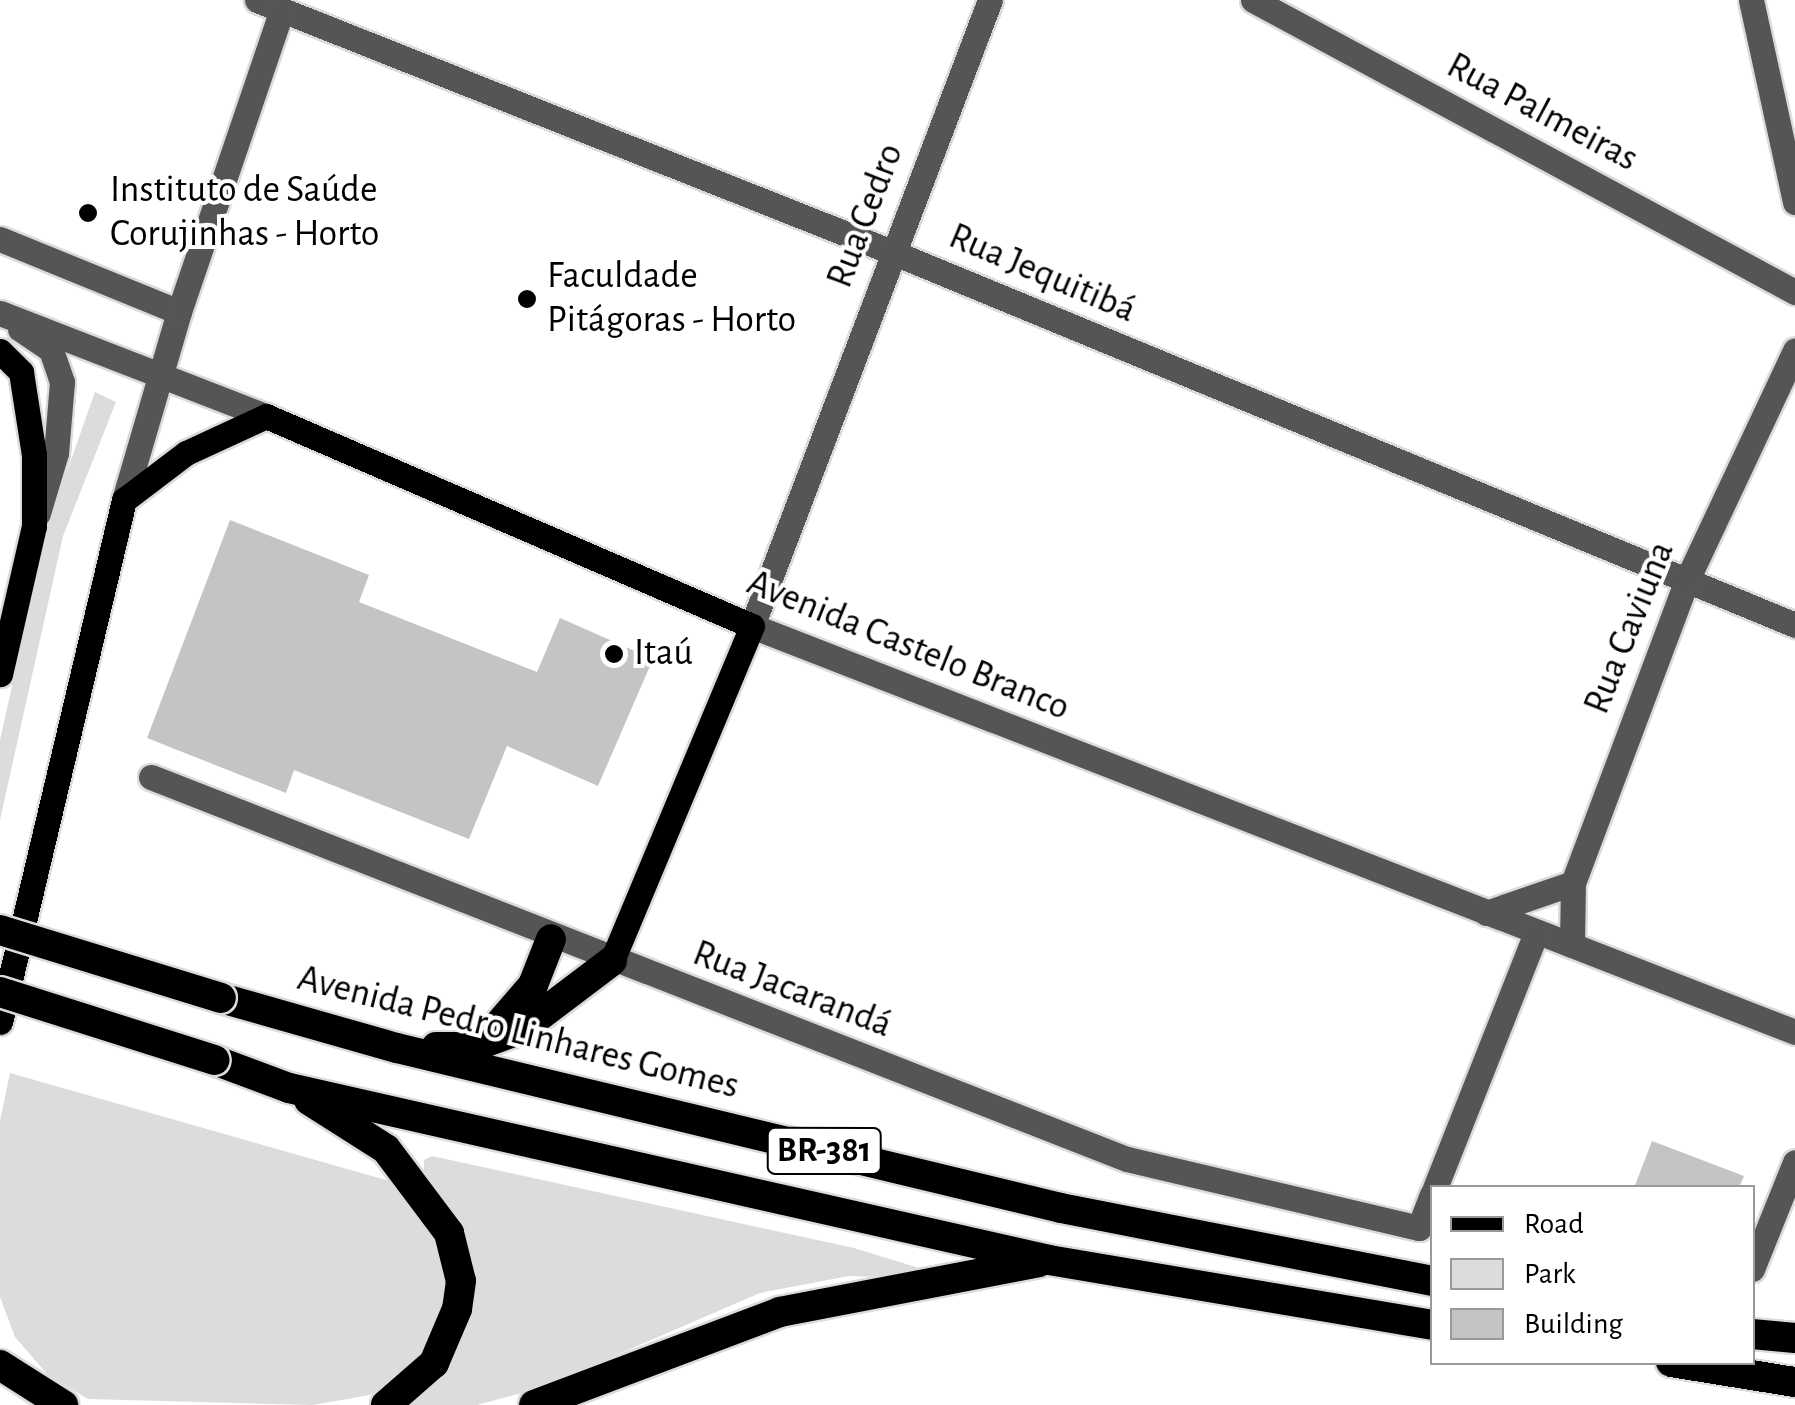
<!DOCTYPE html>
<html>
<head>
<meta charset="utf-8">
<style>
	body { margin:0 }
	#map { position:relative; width:1795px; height:1405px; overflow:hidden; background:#fff; font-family:"Alegreya Sans",sans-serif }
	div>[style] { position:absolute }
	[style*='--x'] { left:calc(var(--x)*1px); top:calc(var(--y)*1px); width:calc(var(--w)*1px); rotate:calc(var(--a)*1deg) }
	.green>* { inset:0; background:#dcdcdc }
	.building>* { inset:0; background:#c4c4c4 }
	.roads { filter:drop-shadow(2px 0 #dbdbdb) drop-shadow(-2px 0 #dbdbdb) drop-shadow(0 2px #dbdbdb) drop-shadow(0 -2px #dbdbdb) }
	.minor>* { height:25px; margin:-12.5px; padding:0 12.5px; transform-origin:12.5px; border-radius:12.5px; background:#555 }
	.major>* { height:25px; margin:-12.5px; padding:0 12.5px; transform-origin:12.5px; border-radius:12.5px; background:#000 }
	.highway>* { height:30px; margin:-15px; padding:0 15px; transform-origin:15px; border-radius:15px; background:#000 }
	.bridges { filter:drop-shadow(2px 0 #dbdbdb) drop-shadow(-2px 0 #dbdbdb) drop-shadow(0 2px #dbdbdb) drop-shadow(0 -2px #dbdbdb) }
	.highway-bridge>* { height:30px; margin:-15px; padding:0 15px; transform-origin:15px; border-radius:15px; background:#000 }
	.dots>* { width:28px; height:28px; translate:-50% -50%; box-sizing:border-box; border:5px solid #fff; border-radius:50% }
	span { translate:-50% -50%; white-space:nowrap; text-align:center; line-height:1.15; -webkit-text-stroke:8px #fff; paint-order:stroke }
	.shield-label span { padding:2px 8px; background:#fff; border:2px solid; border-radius:8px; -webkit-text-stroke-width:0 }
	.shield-label { font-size:35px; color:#000; font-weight:700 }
	.street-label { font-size:38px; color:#000 }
	.poi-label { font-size:38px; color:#000 }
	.left { translate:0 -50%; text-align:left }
	.legend { position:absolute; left:1430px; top:1185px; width:325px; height:180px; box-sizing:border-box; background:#fff; border:2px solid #999; margin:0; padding:12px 18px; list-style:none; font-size:30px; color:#000 }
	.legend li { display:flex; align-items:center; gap:20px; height:50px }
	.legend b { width:50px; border:2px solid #999 }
</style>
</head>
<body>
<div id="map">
	<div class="green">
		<div style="clip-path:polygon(95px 392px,116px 402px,63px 536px,0 820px,0 740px,47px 528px)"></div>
		<div style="clip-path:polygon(10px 1073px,393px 1182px,433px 1236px,449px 1280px,439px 1325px,416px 1366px,370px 1395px,313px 1405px,88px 1399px,47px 1374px,15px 1337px,0 1297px,0 1121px)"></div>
		<div style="clip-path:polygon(432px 1156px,854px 1248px,919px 1268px,917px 1278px,849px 1276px,760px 1293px,540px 1388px,477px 1405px,408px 1405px,442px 1378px,460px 1339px,449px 1208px,424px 1173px,424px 1160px)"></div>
	</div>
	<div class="building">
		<div style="clip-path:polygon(230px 520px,369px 575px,359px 602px,537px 672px,560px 618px,653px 659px,598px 786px,507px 746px,469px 839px,294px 770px,286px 793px,147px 738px)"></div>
		<div style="clip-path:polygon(1652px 1141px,1744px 1176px,1739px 1188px,1634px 1188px)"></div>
	</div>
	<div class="roads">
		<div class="minor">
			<div style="--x:257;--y:0;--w:683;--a:21.65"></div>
			<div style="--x:892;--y:252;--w:977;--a:22.44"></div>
			<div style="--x:990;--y:0;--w:670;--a:110.82"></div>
			<div style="--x:752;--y:626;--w:1119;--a:21.27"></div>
			<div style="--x:1253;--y:0;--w:616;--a:28.31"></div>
			<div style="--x:1751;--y:0;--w:207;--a:77.7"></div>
			<div style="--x:0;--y:239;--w:193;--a:22.2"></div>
			<div style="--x:0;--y:313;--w:285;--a:21.2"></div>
			<div style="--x:20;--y:329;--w:37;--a:34"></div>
			<div style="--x:51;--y:350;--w:34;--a:71"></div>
			<div style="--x:62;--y:382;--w:71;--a:94.8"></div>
			<div style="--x:56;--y:453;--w:63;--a:106.7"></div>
			<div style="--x:124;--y:500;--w:196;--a:-73.7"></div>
			<div style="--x:179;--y:312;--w:319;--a:-71.2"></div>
			<div style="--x:151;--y:777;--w:1048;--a:21.38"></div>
			<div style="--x:1127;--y:1159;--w:300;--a:13.3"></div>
			<div style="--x:1419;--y:1228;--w:36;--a:-69"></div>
			<div style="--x:1486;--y:913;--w:92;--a:-19"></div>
			<div style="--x:1572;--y:945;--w:62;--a:-89.1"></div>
			<div style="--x:1573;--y:883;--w:322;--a:-69.4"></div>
			<div style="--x:1686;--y:582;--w:256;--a:-64.8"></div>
			<div style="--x:1435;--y:1188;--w:274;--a:-68.4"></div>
			<div style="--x:1752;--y:1269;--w:115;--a:-68.1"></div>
		</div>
		<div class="major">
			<div style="--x:0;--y:351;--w:30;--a:45"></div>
			<div style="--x:21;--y:372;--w:84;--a:81.1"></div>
			<div style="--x:34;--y:455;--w:71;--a:90"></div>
			<div style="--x:34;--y:526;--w:152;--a:102.9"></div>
			<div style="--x:0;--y:1022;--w:537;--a:-76.64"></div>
			<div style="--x:124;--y:500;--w:78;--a:-37.2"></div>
			<div style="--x:186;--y:453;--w:88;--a:-24.8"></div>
			<div style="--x:266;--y:416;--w:529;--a:23.37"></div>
			<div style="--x:752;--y:626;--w:363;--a:112.7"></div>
		</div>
		<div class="highway">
			<div style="--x:221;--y:998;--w:183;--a:15.9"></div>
			<div style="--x:397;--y:1048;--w:683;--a:13.55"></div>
			<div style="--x:1061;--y:1208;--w:378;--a:11.1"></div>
			<div style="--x:489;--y:1036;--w:67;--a:-49.2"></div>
			<div style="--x:533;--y:985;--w:49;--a:-68.6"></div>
			<div style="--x:436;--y:1047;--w:37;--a:0"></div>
			<div style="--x:473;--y:1047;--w:52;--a:-20.2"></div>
			<div style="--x:522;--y:1029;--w:113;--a:-37.1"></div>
			<div style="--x:214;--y:1060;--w:80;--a:20.5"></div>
			<div style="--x:289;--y:1088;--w:779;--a:12.75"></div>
			<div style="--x:1049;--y:1260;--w:388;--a:9.6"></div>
			<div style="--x:309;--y:1100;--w:91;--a:32.5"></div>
			<div style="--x:386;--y:1149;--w:105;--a:53.1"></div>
			<div style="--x:449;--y:1233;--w:49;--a:76"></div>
			<div style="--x:461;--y:1281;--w:28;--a:98"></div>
			<div style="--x:457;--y:1309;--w:59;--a:113.1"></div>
			<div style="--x:434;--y:1363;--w:64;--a:138.8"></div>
			<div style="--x:1752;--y:1334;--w:43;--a:5.3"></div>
			<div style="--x:1671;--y:1362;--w:126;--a:9.2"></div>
			<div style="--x:0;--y:1365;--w:75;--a:32.4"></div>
			<div style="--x:534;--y:1405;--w:263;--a:-20.7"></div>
			<div style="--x:780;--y:1312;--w:264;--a:-10.9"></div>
		</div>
	</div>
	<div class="bridges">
		<div class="highway-bridge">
			<div style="--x:0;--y:930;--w:231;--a:17.1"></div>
			<div style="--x:0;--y:992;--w:225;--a:17.6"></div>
		</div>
	</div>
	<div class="dots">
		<div style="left:88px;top:213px;background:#000"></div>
		<div style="left:527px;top:299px;background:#000"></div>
		<div style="left:614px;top:654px;background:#000"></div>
	</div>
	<div class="shield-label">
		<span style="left:824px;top:1151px">BR-381</span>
	</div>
	<div class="street-label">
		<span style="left:1542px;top:113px;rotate:28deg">Rua Palmeiras</span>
		<span style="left:866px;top:216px;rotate:-69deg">Rua Cedro</span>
		<span style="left:1042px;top:274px;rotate:23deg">Rua Jequitibá</span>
		<span style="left:1630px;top:628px;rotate:-68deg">Rua Caviuna</span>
		<span style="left:908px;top:646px;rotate:22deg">Avenida Castelo Branco</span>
		<span style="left:792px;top:990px;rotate:21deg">Rua Jacarandá</span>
		<span style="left:518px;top:1033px;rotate:14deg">Avenida Pedro Linhares Gomes</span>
	</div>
	<div class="poi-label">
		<span class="left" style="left:110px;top:213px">Instituto de Saúde<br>Corujinhas - Horto</span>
		<span class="left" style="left:547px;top:299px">Faculdade<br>Pitágoras - Horto</span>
		<span class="left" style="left:634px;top:654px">Itaú</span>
	</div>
	<ul class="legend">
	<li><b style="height:12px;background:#000"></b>Road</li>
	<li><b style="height:28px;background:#dcdcdc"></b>Park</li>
	<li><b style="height:28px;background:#c4c4c4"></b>Building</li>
	</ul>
</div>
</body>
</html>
